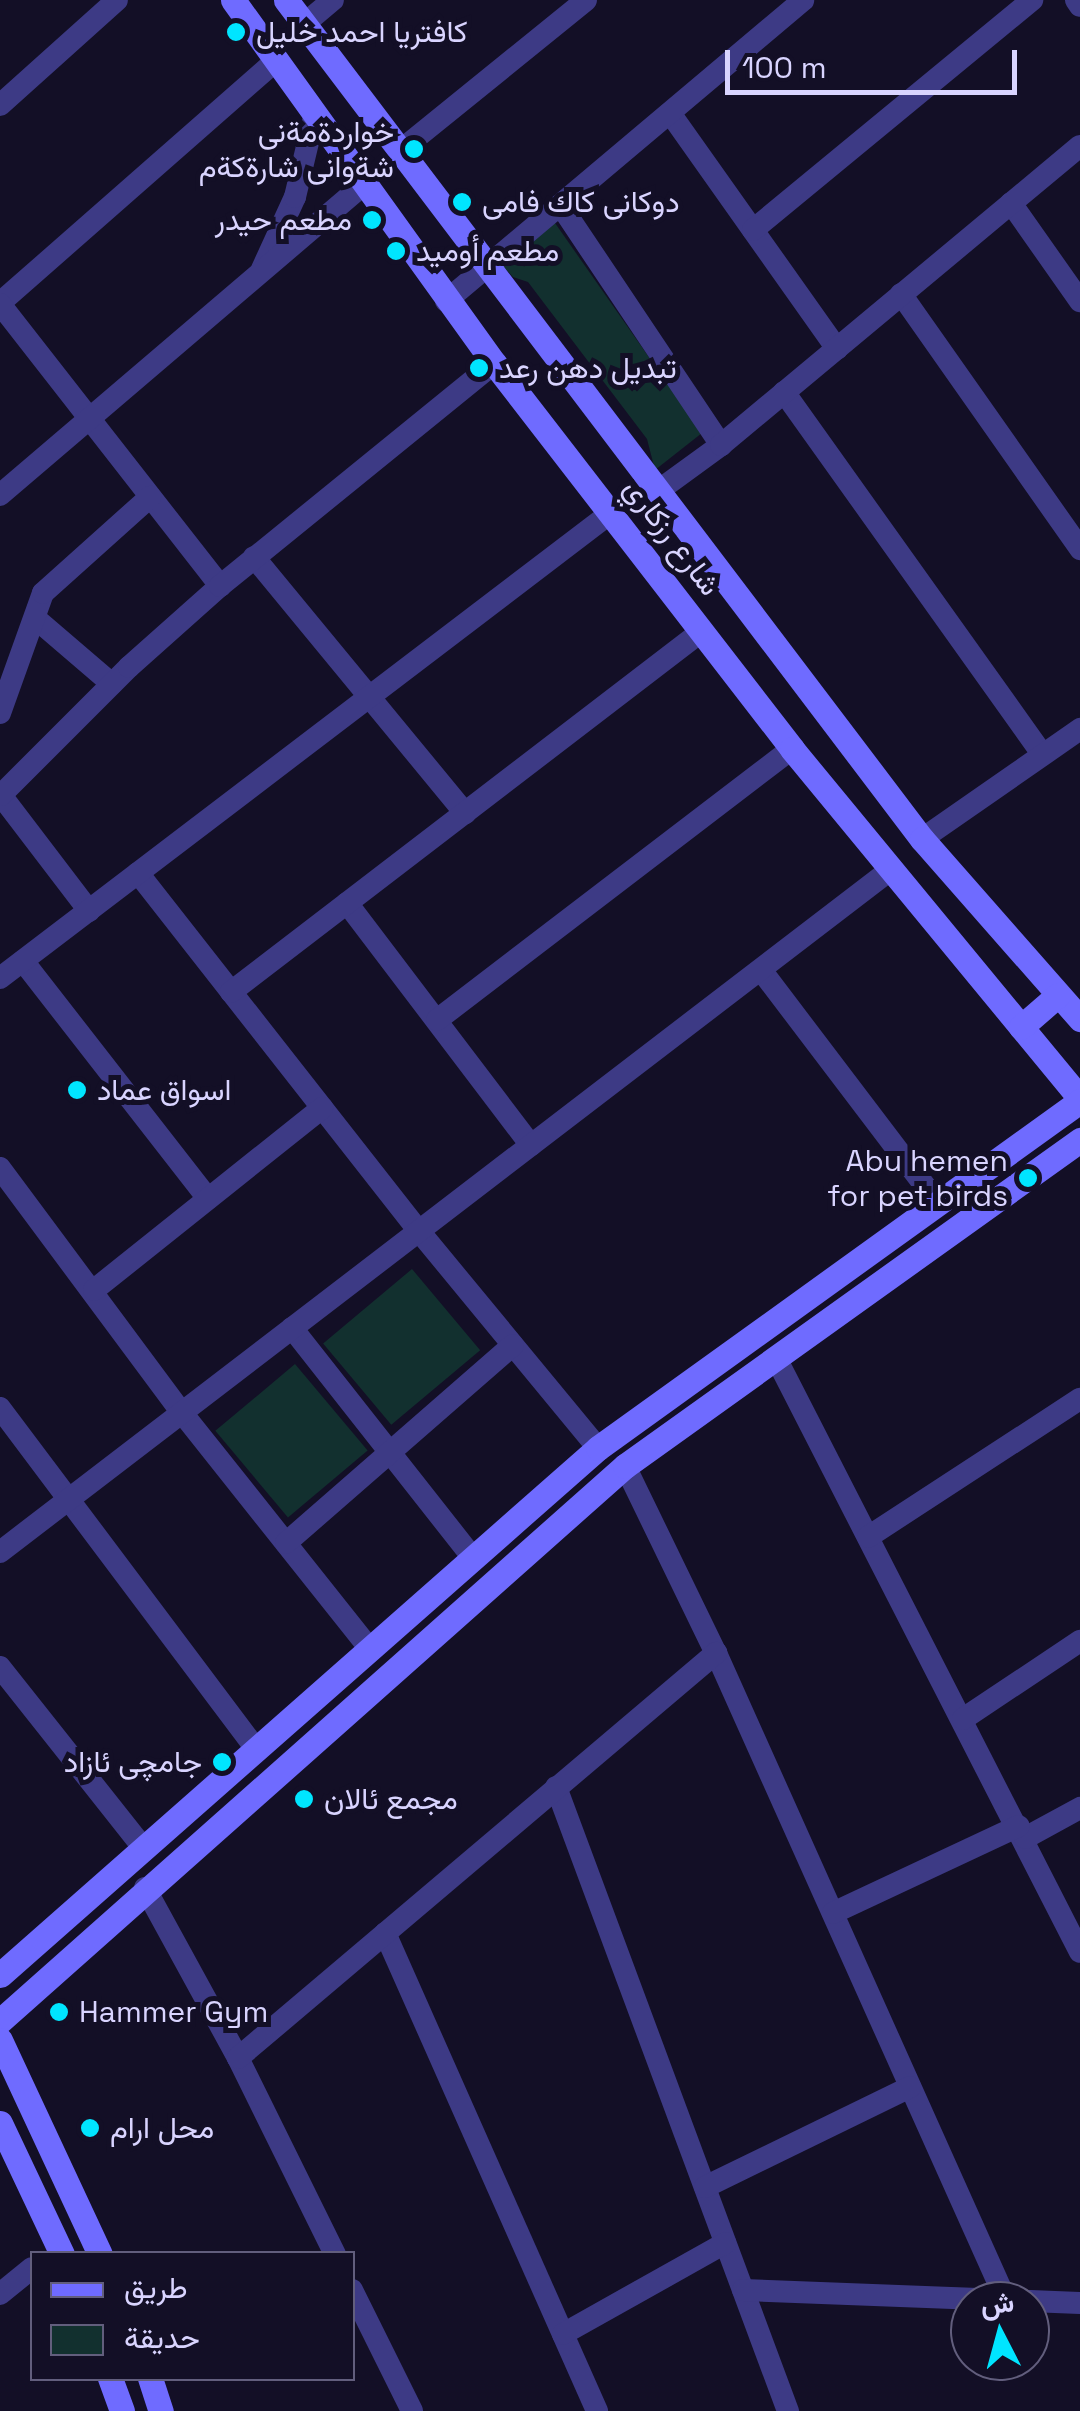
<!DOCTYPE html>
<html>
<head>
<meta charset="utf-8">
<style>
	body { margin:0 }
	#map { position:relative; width:1080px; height:2411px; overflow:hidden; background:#130f26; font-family:"Space Grotesk",Vazirmatn,sans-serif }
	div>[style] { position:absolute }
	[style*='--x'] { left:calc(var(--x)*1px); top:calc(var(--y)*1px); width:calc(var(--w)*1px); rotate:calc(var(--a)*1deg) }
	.green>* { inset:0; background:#12302f; transform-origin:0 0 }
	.street>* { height:22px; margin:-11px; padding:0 11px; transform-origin:11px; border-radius:11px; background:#3d3a85 }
	.secondary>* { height:25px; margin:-12.5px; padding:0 12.5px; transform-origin:12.5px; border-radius:12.5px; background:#6f6bff }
	.dots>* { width:28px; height:28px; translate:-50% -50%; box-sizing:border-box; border:5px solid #130f26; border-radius:50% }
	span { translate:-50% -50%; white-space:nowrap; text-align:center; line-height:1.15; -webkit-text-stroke:10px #130f26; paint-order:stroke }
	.poi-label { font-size:30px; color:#d9d4ff }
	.left { translate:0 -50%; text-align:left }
	.right { translate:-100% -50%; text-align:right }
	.street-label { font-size:30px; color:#d9d4ff }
	.legend { position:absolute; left:30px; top:2251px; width:325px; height:130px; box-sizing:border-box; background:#130f26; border:2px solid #625e7d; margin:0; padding:12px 18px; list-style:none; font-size:30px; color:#d9d4ff }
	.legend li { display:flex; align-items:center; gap:20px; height:50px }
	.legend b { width:50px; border:2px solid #625e7d }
	.north { position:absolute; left:950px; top:2281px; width:100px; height:100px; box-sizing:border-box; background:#130f26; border:2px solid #625e7d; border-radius:50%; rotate:354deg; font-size:28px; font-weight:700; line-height:40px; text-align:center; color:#d9d4ff }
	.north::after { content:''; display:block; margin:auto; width:35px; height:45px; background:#00e5ff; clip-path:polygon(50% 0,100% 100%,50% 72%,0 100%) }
	.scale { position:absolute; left:725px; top:50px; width:292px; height:45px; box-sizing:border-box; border:5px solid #d9d4ff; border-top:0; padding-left:12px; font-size:30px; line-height:35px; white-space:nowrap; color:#d9d4ff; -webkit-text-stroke:8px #130f26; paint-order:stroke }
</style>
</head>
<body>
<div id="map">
	<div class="green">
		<div style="clip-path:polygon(555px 223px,702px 433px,655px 470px,647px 439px,528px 282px,513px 277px,503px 266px)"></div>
		<div style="left:412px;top:1269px;width:106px;height:116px;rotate:50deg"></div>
		<div style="left:295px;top:1364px;width:113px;height:104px;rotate:50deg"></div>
	</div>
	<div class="street">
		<div style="--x:1076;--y:0;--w:7;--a:56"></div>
		<div style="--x:303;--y:25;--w:39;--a:-40"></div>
		<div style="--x:0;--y:105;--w:157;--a:-41.9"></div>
		<div style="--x:670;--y:113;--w:289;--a:54.7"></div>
		<div style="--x:401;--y:150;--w:238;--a:-39"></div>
		<div style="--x:1011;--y:203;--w:120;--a:54.9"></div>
		<div style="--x:561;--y:206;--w:288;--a:56.2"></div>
		<div style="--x:753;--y:230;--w:362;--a:-39.5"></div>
		<div style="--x:262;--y:269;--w:79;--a:-65.4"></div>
		<div style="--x:295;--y:197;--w:82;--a:-76.6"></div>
		<div style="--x:901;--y:294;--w:312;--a:54.9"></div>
		<div style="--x:446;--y:301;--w:467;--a:-40.1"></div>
		<div style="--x:0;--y:303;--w:368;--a:-41.3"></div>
		<div style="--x:0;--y:304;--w:358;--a:52"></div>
		<div style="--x:784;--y:392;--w:445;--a:54.5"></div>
		<div style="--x:658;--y:491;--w:78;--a:-36.1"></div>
		<div style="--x:721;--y:445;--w:467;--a:-39.8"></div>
		<div style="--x:0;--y:495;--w:479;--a:-40.5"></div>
		<div style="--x:254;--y:557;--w:332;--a:50.5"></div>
		<div style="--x:35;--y:618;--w:101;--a:40.6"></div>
		<div style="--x:0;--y:713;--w:127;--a:-70.3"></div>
		<div style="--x:43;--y:593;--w:144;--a:-41.9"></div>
		<div style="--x:0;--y:794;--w:147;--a:52.7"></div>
		<div style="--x:1;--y:795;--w:181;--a:-45"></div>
		<div style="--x:129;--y:667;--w:122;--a:-41.7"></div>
		<div style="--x:220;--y:586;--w:353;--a:-39.1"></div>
		<div style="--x:922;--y:839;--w:193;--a:-34.8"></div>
		<div style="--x:138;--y:873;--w:455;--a:51.9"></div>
		<div style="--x:419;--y:1231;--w:281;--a:50.5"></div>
		<div style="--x:347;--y:903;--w:304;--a:52.8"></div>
		<div style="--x:23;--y:961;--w:301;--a:52.1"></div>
		<div style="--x:761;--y:970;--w:293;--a:52.8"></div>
		<div style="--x:0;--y:978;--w:769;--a:-37.29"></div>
		<div style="--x:231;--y:992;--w:593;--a:-37.47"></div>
		<div style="--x:437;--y:1020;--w:447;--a:-37.4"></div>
		<div style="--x:0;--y:1168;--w:307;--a:53.4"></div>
		<div style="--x:183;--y:1414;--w:299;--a:51.5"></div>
		<div style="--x:94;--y:1290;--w:292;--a:-38.6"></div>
		<div style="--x:292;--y:1328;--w:293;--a:51.8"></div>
		<div style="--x:776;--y:1358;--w:667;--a:62.9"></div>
		<div style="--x:0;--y:1408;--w:428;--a:53.1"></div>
		<div style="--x:625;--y:1466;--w:208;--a:64.1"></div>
		<div style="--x:716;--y:1653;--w:709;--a:65.86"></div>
		<div style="--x:868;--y:1537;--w:253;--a:-33.1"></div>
		<div style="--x:286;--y:1543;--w:301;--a:-41.1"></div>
		<div style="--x:0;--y:1552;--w:1121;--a:-37.46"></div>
		<div style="--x:0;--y:1667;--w:232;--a:51.6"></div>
		<div style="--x:963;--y:1719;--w:141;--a:-33.7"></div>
		<div style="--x:556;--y:1787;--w:666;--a:69.61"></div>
		<div style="--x:1025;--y:1838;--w:63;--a:-28.6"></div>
		<div style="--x:145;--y:1888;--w:194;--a:61.3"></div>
		<div style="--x:238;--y:2058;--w:219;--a:63.7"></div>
		<div style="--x:833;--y:1913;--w:205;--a:-25.1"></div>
		<div style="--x:385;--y:1933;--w:523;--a:66.08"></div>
		<div style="--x:238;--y:2058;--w:627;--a:-40.27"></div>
		<div style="--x:705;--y:2187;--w:228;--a:-26"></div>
		<div style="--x:352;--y:2290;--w:135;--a:63.6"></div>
		<div style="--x:743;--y:2290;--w:285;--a:2.2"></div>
		<div style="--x:0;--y:2294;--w:41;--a:-39.1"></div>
		<div style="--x:1030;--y:2301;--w:50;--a:2.3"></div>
		<div style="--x:563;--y:2334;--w:186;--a:-29.3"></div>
	</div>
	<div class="secondary">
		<div style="--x:233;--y:0;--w:447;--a:54.3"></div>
		<div style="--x:494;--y:363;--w:488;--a:52.3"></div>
		<div style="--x:792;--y:749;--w:452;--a:50.5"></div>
		<div style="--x:286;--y:0;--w:1053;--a:52.84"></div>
		<div style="--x:922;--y:839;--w:240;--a:48.7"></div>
		<div style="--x:1021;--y:1027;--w:49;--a:-40.9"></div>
		<div style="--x:0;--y:1975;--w:797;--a:-41.39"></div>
		<div style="--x:598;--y:1448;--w:594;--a:-35.75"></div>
		<div style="--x:0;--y:2021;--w:836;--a:-41.61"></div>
		<div style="--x:625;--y:1466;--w:560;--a:-35.62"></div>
		<div style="--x:0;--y:2040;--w:236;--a:65"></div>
		<div style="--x:0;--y:2123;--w:145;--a:64.7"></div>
		<div style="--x:110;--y:2378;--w:35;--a:70"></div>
		<div style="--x:150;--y:2378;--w:35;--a:72"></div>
	</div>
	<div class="dots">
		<div style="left:236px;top:32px;background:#00e5ff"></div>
		<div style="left:414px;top:149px;background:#00e5ff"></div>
		<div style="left:462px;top:202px;background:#00e5ff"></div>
		<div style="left:372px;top:220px;background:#00e5ff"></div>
		<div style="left:396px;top:251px;background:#00e5ff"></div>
		<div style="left:479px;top:368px;background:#00e5ff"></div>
		<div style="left:77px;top:1090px;background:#00e5ff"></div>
		<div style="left:1028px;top:1178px;background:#00e5ff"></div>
		<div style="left:222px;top:1762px;background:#00e5ff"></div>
		<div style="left:304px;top:1799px;background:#00e5ff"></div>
		<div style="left:59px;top:2012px;background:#00e5ff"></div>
		<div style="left:90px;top:2128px;background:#00e5ff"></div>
	</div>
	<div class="poi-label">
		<span class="left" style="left:256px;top:32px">كافتريا احمد خليل</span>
		<span class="right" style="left:394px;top:149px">خواردةمةنى<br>شةوانى شارةكةم</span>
		<span class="left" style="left:482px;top:202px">دوكانى كاك فامى</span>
		<span class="right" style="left:352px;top:220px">مطعم حيدر</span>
		<span class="left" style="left:416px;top:251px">مطعم أوميد</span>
		<span class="left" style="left:499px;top:368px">تبديل دهن رعد</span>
		<span class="left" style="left:97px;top:1090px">اسواق عماد</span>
		<span class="right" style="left:1008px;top:1178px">Abu hemen<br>for pet birds</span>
		<span class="right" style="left:202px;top:1762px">جامچی ئازاد</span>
		<span class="left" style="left:324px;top:1799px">مجمع ئالان</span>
		<span class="left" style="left:79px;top:2012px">Hammer Gym</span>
		<span class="left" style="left:110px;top:2128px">محل ارام</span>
	</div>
	<div class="street-label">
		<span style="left:672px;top:537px;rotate:53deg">شارع رزكاري</span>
	</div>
	<ul class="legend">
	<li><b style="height:12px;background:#6f6bff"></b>طريق</li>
	<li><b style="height:28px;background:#12302f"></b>حديقة</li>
	</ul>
	<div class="north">ش</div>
	<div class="scale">100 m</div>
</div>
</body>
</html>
